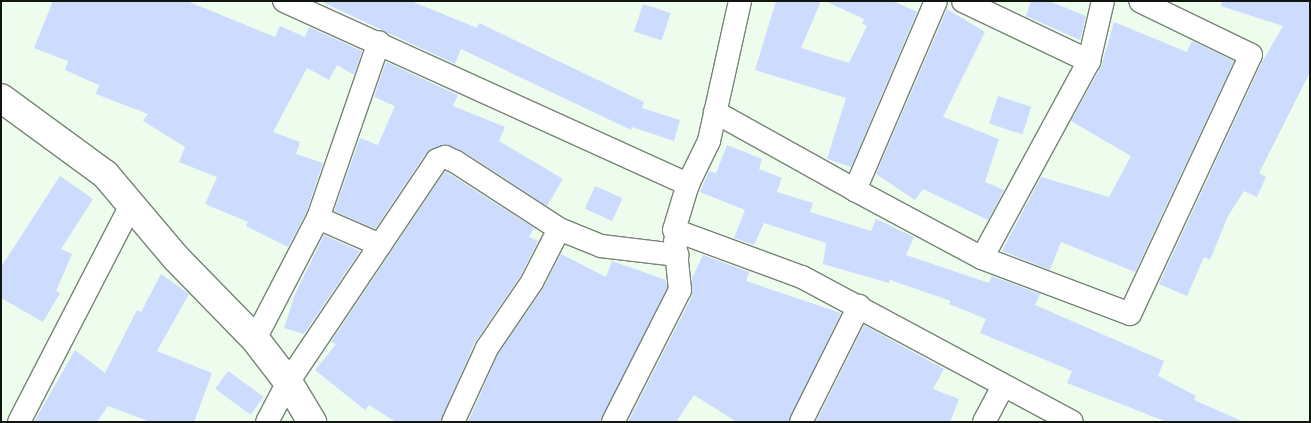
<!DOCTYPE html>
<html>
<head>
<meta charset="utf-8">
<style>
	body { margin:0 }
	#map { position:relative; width:1311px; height:423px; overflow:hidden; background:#eefced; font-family:Spectral,serif }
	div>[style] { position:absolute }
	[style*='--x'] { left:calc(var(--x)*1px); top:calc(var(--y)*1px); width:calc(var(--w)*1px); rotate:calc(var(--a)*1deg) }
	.building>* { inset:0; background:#cddbfe; transform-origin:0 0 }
	.roads { filter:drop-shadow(1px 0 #778476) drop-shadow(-1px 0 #778476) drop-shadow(0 1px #778476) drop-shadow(0 -1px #778476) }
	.minor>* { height:22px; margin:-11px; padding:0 11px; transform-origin:11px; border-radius:11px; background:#fff }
	.tertiary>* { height:28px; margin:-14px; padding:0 14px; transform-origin:14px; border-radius:14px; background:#fff }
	span { translate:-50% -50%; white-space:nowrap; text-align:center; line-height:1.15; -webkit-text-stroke:4px #eefced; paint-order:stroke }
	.frame { position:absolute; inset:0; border:2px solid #101510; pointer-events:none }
</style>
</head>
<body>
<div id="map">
	<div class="building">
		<div style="clip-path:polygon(53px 1px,187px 1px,275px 37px,280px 26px,305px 37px,309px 27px,362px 51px,354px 75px,337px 65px,329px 80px,307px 68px,273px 132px,300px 142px,296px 154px,323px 163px,306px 213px,288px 247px,246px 226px,248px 222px,205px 204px,217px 177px,179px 162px,185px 147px,143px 121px,148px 114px,96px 94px,99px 85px,65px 70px,68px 61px,34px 48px)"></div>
		<div style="clip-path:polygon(320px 1px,411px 1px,477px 28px,479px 23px,644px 102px,642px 108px,680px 120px,674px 141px,632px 127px,631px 130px,461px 49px,455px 64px)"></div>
		<div style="clip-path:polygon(776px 1px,821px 1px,801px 48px,849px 63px,867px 26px,862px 24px,864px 19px,825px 1px,893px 1px,917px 12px,851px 167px,827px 159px,846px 98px,755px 70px)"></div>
		<div style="clip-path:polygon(1031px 1px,1049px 1px,1086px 16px,1080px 40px,1026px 16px)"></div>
		<div style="clip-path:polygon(1222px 1px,1310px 1px,1310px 72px,1259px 173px,1266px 177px,1257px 197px,1244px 191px,1228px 216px,1210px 260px,1204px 257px,1187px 296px,1159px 284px,1261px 64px,1283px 26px,1221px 6px)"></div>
		<div style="left:643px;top:4px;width:29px;height:29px;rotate:18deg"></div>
		<div style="clip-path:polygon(947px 9px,985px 32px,943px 117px,999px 139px,985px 182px,1004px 190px,988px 220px,923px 189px,915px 200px,876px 174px)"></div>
		<div style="clip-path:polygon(1114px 22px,1187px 52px,1192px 41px,1234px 61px,1135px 272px,1061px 242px,1050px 270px,1002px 251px,1041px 177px,1109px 197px,1131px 156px,1071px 121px,1101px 67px)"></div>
		<div style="clip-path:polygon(386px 62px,458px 95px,453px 106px,505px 127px,499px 141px,563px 179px,547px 206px,463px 151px,445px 144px,426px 153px,375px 229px,334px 211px,360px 138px,378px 145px,395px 106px,374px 97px)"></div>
		<div style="left:998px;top:96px;width:35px;height:29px;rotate:18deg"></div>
		<div style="clip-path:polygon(727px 145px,762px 159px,759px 169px,782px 178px,777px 192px,813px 203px,810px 212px,871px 231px,876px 219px,914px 237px,906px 255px,989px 283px,992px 276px,1040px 294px,1035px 305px,1164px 361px,1158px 376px,1196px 396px,1194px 400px,1244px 422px,1167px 422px,1067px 383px,1072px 371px,980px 333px,986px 319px,949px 304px,951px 301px,890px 280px,889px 283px,823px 264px,826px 243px,764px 223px,754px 245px,734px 238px,745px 210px,700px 192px,709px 171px,716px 173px)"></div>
		<div style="clip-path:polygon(445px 171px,534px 228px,529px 237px,538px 241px,521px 275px,475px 342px,440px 422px,396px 422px,369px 405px,365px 410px,315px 370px,336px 344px,331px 342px)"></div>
		<div style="clip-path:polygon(60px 176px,93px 199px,61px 249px,72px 254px,56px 291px,60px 293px,43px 322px,1px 298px,1px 267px)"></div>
		<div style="left:595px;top:186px;width:30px;height:25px;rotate:24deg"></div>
		<div style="clip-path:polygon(324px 235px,360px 251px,304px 334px,284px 328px,295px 294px)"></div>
		<div style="clip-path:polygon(561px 254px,606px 277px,612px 261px,666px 280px,667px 288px,600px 422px,468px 422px,498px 354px,543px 289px)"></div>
		<div style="clip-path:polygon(703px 255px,749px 272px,746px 281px,841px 313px,788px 422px,737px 422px,694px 395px,676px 422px,628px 422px,692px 296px,692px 278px)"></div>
		<div style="clip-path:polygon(161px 274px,189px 294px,157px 351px,212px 373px,194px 422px,151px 422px,108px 406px,97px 422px,34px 422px,75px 350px,105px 373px,137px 310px,141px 312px)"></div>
		<div style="clip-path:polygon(864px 325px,944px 369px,933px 389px,959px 399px,950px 422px,816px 422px)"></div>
		<div style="left:228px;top:371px;width:44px;height:22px;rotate:36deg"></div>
	</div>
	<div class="roads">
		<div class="minor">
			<div style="--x:284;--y:1;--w:444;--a:24.4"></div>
			<div style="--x:740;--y:1;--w:143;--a:102.5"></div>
			<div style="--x:709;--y:141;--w:48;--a:116"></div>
			<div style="--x:688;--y:184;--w:48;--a:106.9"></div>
			<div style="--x:674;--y:230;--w:136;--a:20.2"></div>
			<div style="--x:802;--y:277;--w:306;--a:28.2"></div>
			<div style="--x:936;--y:1;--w:206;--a:113.2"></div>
			<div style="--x:855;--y:190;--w:144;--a:28.2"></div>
			<div style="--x:982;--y:258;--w:158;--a:20.7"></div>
			<div style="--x:1130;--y:314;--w:286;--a:-65"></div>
			<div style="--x:1251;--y:55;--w:123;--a:-154.1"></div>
			<div style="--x:963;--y:1;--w:140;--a:25.5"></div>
			<div style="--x:1089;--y:61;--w:62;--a:-76.9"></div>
			<div style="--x:715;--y:112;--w:160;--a:29.1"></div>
			<div style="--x:318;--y:218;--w:68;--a:23.5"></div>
			<div style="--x:982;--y:258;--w:224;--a:-61.5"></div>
			<div style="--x:255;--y:339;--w:136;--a:-62.5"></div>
			<div style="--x:318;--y:218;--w:186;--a:-70.9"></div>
			<div style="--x:19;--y:422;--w:244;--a:-62.7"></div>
			<div style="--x:267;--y:422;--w:45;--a:-62.3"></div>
			<div style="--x:288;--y:382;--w:267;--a:-56.1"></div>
			<div style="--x:437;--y:160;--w:9;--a:-21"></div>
			<div style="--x:445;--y:157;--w:12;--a:24"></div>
			<div style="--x:456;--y:162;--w:123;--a:33"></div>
			<div style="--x:559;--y:229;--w:45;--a:22"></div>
			<div style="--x:601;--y:246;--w:77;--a:6.8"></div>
			<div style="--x:453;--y:422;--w:81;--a:-65.3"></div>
			<div style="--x:487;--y:348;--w:80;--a:-55.7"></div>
			<div style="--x:532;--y:282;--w:59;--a:-63"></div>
			<div style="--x:613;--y:422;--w:148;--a:-63.1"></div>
			<div style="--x:680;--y:290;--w:49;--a:-95.8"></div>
			<div style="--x:801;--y:422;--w:130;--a:-63.4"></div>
			<div style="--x:984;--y:422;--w:40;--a:-62"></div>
		</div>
		<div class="tertiary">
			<div style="--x:1;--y:98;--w:129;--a:36.2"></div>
			<div style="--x:105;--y:174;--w:110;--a:49.8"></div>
			<div style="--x:176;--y:258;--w:113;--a:45.7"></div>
			<div style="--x:255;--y:339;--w:54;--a:52.5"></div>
			<div style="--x:288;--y:382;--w:47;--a:59"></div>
		</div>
	</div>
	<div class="frame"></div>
</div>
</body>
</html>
